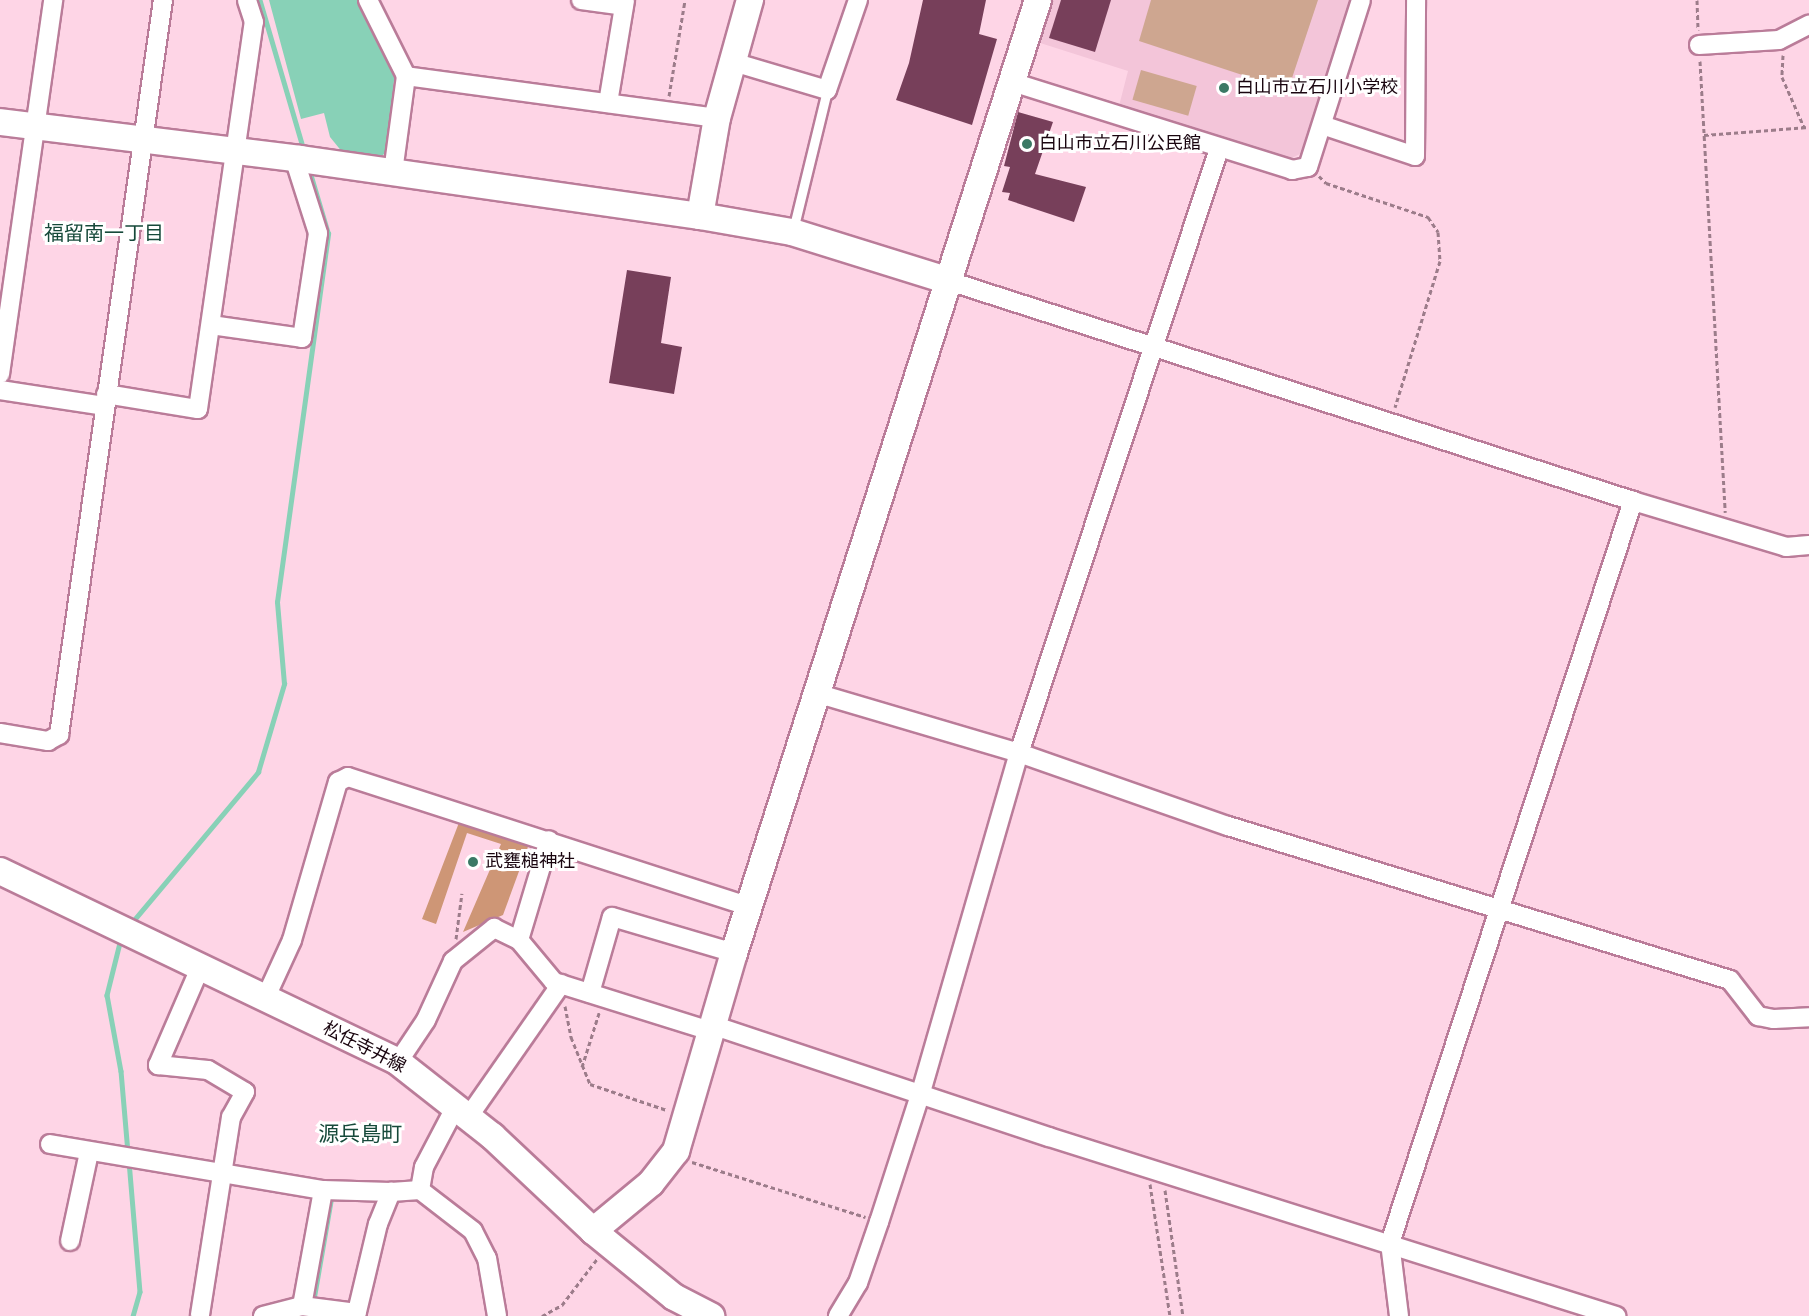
<!DOCTYPE html>
<html>
<head>
<meta charset="utf-8">
<style>
	body { margin:0 }
	#map { position:relative; width:1809px; height:1316px; overflow:hidden; background:#fed5e6; font-family:"Source Sans 3","Noto Sans JP",sans-serif }
	div>[style] { position:absolute }
	[style*='--x'] { left:calc(var(--x)*1px); top:calc(var(--y)*1px); width:calc(var(--w)*1px); rotate:calc(var(--a)*1deg) }
	.built>* { inset:0; background:#f3c5d9 }
	.green>* { inset:0; background:#cea690; transform-origin:0 0 }
	.forest>* { inset:0; background:#ce9676 }
	.water>* { inset:0; background:#88d1b7 }
	.stream>* { height:4.5px; margin:-2.25px; padding:0 2.25px; transform-origin:2.25px; border-radius:2.25px; background:#88d1b7 }
	.building>* { inset:0; background:#773f5a }
	.path>* { height:3px; margin-top:-1.5px; transform-origin:0; background:repeating-linear-gradient(90deg,#9c7c8a 0 4.5px,transparent 0 7.5px) }
	.roads { filter:drop-shadow(2px 0 #ba7c99) drop-shadow(-2px 0 #ba7c99) drop-shadow(0 2px #ba7c99) drop-shadow(0 -2px #ba7c99) }
	.lane>* { height:9px; margin:-4.5px; padding:0 4.5px; transform-origin:4.5px; border-radius:4.5px; background:#fff }
	.street>* { height:18px; margin:-9px; padding:0 9px; transform-origin:9px; border-radius:9px; background:#fff }
	.secondary>* { height:26px; margin:-13px; padding:0 13px; transform-origin:13px; border-radius:13px; background:#fff }
	.dots>* { width:16px; height:16px; translate:-50% -50%; box-sizing:border-box; border:3px solid #fff; border-radius:50% }
	span { translate:-50% -50%; white-space:nowrap; text-align:center; line-height:1.15; -webkit-text-stroke:6px #fff; paint-order:stroke }
	.poi-label { font-size:18px; color:#19050f }
	.left { translate:0 -50%; text-align:left }
	.street-label { font-size:18px; color:#19050f }
	.neighbourhood-label { font-size:20px; color:#16493a }
	.quarter-label { font-size:21px; color:#16493a }
</style>
</head>
<body>
<div id="map">
	<div class="built">
		<div style="clip-path:polygon(1047px 0,1351px 0,1304px 152px,1286px 161px,1119px 106px,1128px 71px,1034px 41px)"></div>
	</div>
	<div class="green">
		<div style="clip-path:polygon(1151px 0,1318px 0,1288px 90px,1139px 41px)"></div>
		<div style="left:1141px;top:70px;width:58px;height:31px;rotate:16deg"></div>
	</div>
	<div class="forest">
		<div style="clip-path:polygon(460px 820px,529px 844px,503px 915px,463px 932px,501px 844px,467px 833px,436px 924px,422px 919px)"></div>
	</div>
	<div class="water">
		<div style="clip-path:polygon(269px 0,359px 0,395px 69px,388px 151px,379px 158px,343px 153px,330px 137px,324px 113px,301px 119px)"></div>
	</div>
	<div class="stream">
		<div style="--x:260;--y:0;--w:156;--a:73.7"></div>
		<div style="--x:134;--y:920;--w:193;--a:-50"></div>
		<div style="--x:258;--y:772;--w:92;--a:-73.5"></div>
		<div style="--x:284;--y:684;--w:82;--a:-94.9"></div>
		<div style="--x:277;--y:602;--w:372;--a:-82.1"></div>
		<div style="--x:328;--y:234;--w:67;--a:-106.5"></div>
		<div style="--x:120;--y:943;--w:54;--a:104"></div>
		<div style="--x:107;--y:995;--w:77;--a:79.6"></div>
		<div style="--x:121;--y:1071;--w:82;--a:85.1"></div>
		<div style="--x:129;--y:1161;--w:131;--a:85.2"></div>
		<div style="--x:140;--y:1292;--w:25;--a:106"></div>
		<div style="--x:314;--y:1297;--w:99;--a:-80.2"></div>
	</div>
	<div class="building">
		<div style="clip-path:polygon(923px 0,986px 0,979px 34px,997px 39px,972px 125px,896px 100px,909px 63px)"></div>
		<div style="clip-path:polygon(1061px 0,1111px 0,1095px 52px,1049px 38px)"></div>
		<div style="clip-path:polygon(1018px 112px,1053px 122px,1035px 174px,1086px 187px,1074px 222px,1008px 200px,1010px 193px,1002px 192px,1010px 167px,1004px 166px)"></div>
		<div style="clip-path:polygon(627px 270px,671px 277px,661px 343px,682px 347px,674px 394px,609px 383px)"></div>
	</div>
	<div class="path">
		<div style="--x:1697;--y:0;--w:30;--a:88"></div>
		<div style="--x:1783;--y:55;--w:22;--a:93"></div>
		<div style="--x:1782;--y:77;--w:55;--a:66.3"></div>
		<div style="--x:1700;--y:61;--w:452;--a:86.8"></div>
		<div style="--x:669;--y:96;--w:97;--a:-80.5"></div>
		<div style="--x:1704;--y:135;--w:105;--a:-4.4"></div>
		<div style="--x:1319;--y:176;--w:10;--a:45"></div>
		<div style="--x:1326;--y:183;--w:108;--a:18.4"></div>
		<div style="--x:1428;--y:217;--w:18;--a:56"></div>
		<div style="--x:1438;--y:232;--w:29;--a:86"></div>
		<div style="--x:1440;--y:261;--w:153;--a:107.1"></div>
		<div style="--x:456;--y:939;--w:46;--a:-82.6"></div>
		<div style="--x:565;--y:1006;--w:32;--a:79"></div>
		<div style="--x:571;--y:1037;--w:51;--a:68"></div>
		<div style="--x:590;--y:1084;--w:81;--a:18.7"></div>
		<div style="--x:582;--y:1067;--w:57;--a:-72.5"></div>
		<div style="--x:692;--y:1162;--w:182;--a:17.6"></div>
		<div style="--x:1150;--y:1184;--w:134;--a:81.4"></div>
		<div style="--x:1165;--y:1190;--w:127;--a:81.9"></div>
		<div style="--x:542;--y:1316;--w:23;--a:-29"></div>
		<div style="--x:562;--y:1305;--w:58;--a:-52.7"></div>
	</div>
	<div class="roads">
		<div class="lane">
			<div style="--x:793;--y:230;--w:144;--a:-76.3"></div>
		</div>
		<div class="street">
			<div style="--x:368;--y:0;--w:85;--a:63.4"></div>
			<div style="--x:406;--y:76;--w:97;--a:97.7"></div>
			<div style="--x:581;--y:0;--w:43;--a:7.9"></div>
			<div style="--x:1699;--y:45;--w:80;--a:-3.6"></div>
			<div style="--x:1779;--y:40;--w:34;--a:-27"></div>
			<div style="--x:733;--y:62;--w:98;--a:16.6"></div>
			<div style="--x:827;--y:90;--w:95;--a:-71"></div>
			<div style="--x:406;--y:76;--w:314;--a:7.7"></div>
			<div style="--x:1012;--y:82;--w:294;--a:17.4"></div>
			<div style="--x:1292;--y:170;--w:16;--a:-11"></div>
			<div style="--x:1308;--y:167;--w:175;--a:-72.4"></div>
			<div style="--x:608;--y:103;--w:104;--a:-80.6"></div>
			<div style="--x:1322;--y:125;--w:98;--a:18.4"></div>
			<div style="--x:1415;--y:156;--w:156;--a:-89.6"></div>
			<div style="--x:949;--y:281;--w:719;--a:17.83"></div>
			<div style="--x:1633;--y:501;--w:160;--a:16.7"></div>
			<div style="--x:1786;--y:547;--w:23;--a:-5"></div>
			<div style="--x:211;--y:325;--w:92;--a:8.1"></div>
			<div style="--x:302;--y:338;--w:106;--a:-81.3"></div>
			<div style="--x:318;--y:233;--w:79;--a:-107.7"></div>
			<div style="--x:0;--y:374;--w:378;--a:-81.9"></div>
			<div style="--x:0;--y:390;--w:105;--a:8.7"></div>
			<div style="--x:106;--y:394;--w:93;--a:9.3"></div>
			<div style="--x:198;--y:409;--w:391;--a:-81.8"></div>
			<div style="--x:254;--y:22;--w:23;--a:-108"></div>
			<div style="--x:819;--y:694;--w:209;--a:16.4"></div>
			<div style="--x:1019;--y:753;--w:221;--a:19.3"></div>
			<div style="--x:1228;--y:826;--w:525;--a:17.05"></div>
			<div style="--x:1730;--y:980;--w:46;--a:52.1"></div>
			<div style="--x:1758;--y:1016;--w:16;--a:11"></div>
			<div style="--x:1774;--y:1019;--w:35;--a:-3"></div>
			<div style="--x:0;--y:733;--w:49;--a:9.5"></div>
			<div style="--x:48;--y:741;--w:13;--a:-29"></div>
			<div style="--x:59;--y:735;--w:742;--a:-81.95"></div>
			<div style="--x:519;--y:940;--w:104;--a:-73.3"></div>
			<div style="--x:200;--y:968;--w:106;--a:113.4"></div>
			<div style="--x:158;--y:1065;--w:50;--a:5.7"></div>
			<div style="--x:208;--y:1070;--w:43;--a:30.7"></div>
			<div style="--x:245;--y:1092;--w:29;--a:119"></div>
			<div style="--x:231;--y:1117;--w:201;--a:98.9"></div>
			<div style="--x:590;--y:993;--w:79;--a:-73.9"></div>
			<div style="--x:612;--y:917;--w:127;--a:16.4"></div>
			<div style="--x:265;--y:999;--w:65;--a:-65.4"></div>
			<div style="--x:292;--y:940;--w:165;--a:-73.8"></div>
			<div style="--x:338;--y:782;--w:11;--a:-27"></div>
			<div style="--x:348;--y:777;--w:423;--a:17.9"></div>
			<div style="--x:712;--y:1025;--w:355;--a:18.4"></div>
			<div style="--x:1049;--y:1137;--w:595;--a:17.52"></div>
			<div style="--x:398;--y:1062;--w:50;--a:-56.3"></div>
			<div style="--x:426;--y:1020;--w:65;--a:-65.4"></div>
			<div style="--x:453;--y:961;--w:53;--a:-38.8"></div>
			<div style="--x:494;--y:928;--w:28;--a:26"></div>
			<div style="--x:519;--y:940;--w:55;--a:50.2"></div>
			<div style="--x:554;--y:982;--w:164;--a:17.4"></div>
			<div style="--x:456;--y:1106;--w:69;--a:117.7"></div>
			<div style="--x:424;--y:1167;--w:23;--a:100"></div>
			<div style="--x:420;--y:1190;--w:67;--a:37.7"></div>
			<div style="--x:473;--y:1231;--w:30;--a:63"></div>
			<div style="--x:487;--y:1258;--w:59;--a:80.2"></div>
			<div style="--x:469;--y:1116;--w:161;--a:-55.1"></div>
			<div style="--x:50;--y:1144;--w:277;--a:9.6"></div>
			<div style="--x:323;--y:1190;--w:68;--a:1.7"></div>
			<div style="--x:70;--y:1241;--w:91;--a:-77.9"></div>
			<div style="--x:302;--y:1306;--w:118;--a:-79.7"></div>
			<div style="--x:263;--y:1316;--w:40;--a:-14.4"></div>
			<div style="--x:302;--y:1306;--w:55;--a:7.3"></div>
			<div style="--x:356;--y:1316;--w:95;--a:-76.6"></div>
			<div style="--x:378;--y:1224;--w:35;--a:-68"></div>
			<div style="--x:391;--y:1192;--w:29;--a:-4"></div>
			<div style="--x:838;--y:1316;--w:39;--a:-59"></div>
			<div style="--x:858;--y:1283;--w:65;--a:-71"></div>
			<div style="--x:879;--y:1222;--w:137;--a:-72.1"></div>
			<div style="--x:921;--y:1092;--w:353;--a:-73.9"></div>
			<div style="--x:1019;--y:753;--w:636;--a:-71.68"></div>
			<div style="--x:1399;--y:1316;--w:74;--a:-97"></div>
			<div style="--x:1390;--y:1243;--w:781;--a:-71.87"></div>
		</div>
		<div class="secondary">
			<div style="--x:0;--y:122;--w:302;--a:7"></div>
			<div style="--x:300;--y:159;--w:404;--a:8.1"></div>
			<div style="--x:700;--y:216;--w:93;--a:9.9"></div>
			<div style="--x:792;--y:232;--w:164;--a:17.3"></div>
			<div style="--x:700;--y:216;--w:99;--a:-80.2"></div>
			<div style="--x:717;--y:118;--w:123;--a:-74.4"></div>
			<div style="--x:0;--y:871;--w:441;--a:25.6"></div>
			<div style="--x:398;--y:1062;--w:120;--a:38.2"></div>
			<div style="--x:492;--y:1136;--w:139;--a:43.2"></div>
			<div style="--x:593;--y:1231;--w:104;--a:39.2"></div>
			<div style="--x:674;--y:1297;--w:42;--a:27.2"></div>
			<div style="--x:593;--y:1231;--w:75;--a:-39.6"></div>
			<div style="--x:651;--y:1183;--w:41;--a:-52"></div>
			<div style="--x:676;--y:1151;--w:206;--a:-73.7"></div>
			<div style="--x:734;--y:953;--w:1000;--a:-72.31"></div>
		</div>
	</div>
	<div class="dots">
		<div style="left:1224px;top:88px;background:#3b7965"></div>
		<div style="left:1027px;top:144px;background:#3b7965"></div>
		<div style="left:473px;top:862px;background:#3b7965"></div>
	</div>
	<div class="poi-label">
		<span class="left" style="left:1236px;top:88px">白山市立石川小学校</span>
		<span class="left" style="left:1039px;top:144px">白山市立石川公民館</span>
		<span class="left" style="left:485px;top:862px">武甕槌神社</span>
	</div>
	<div class="street-label">
		<span style="left:364px;top:1048px;rotate:27deg">松任寺井線</span>
	</div>
	<div class="neighbourhood-label">
		<span style="left:104px;top:234px">福留南一丁目</span>
	</div>
	<div class="quarter-label">
		<span style="left:360px;top:1134px">源兵島町</span>
	</div>
</div>
</body>
</html>
